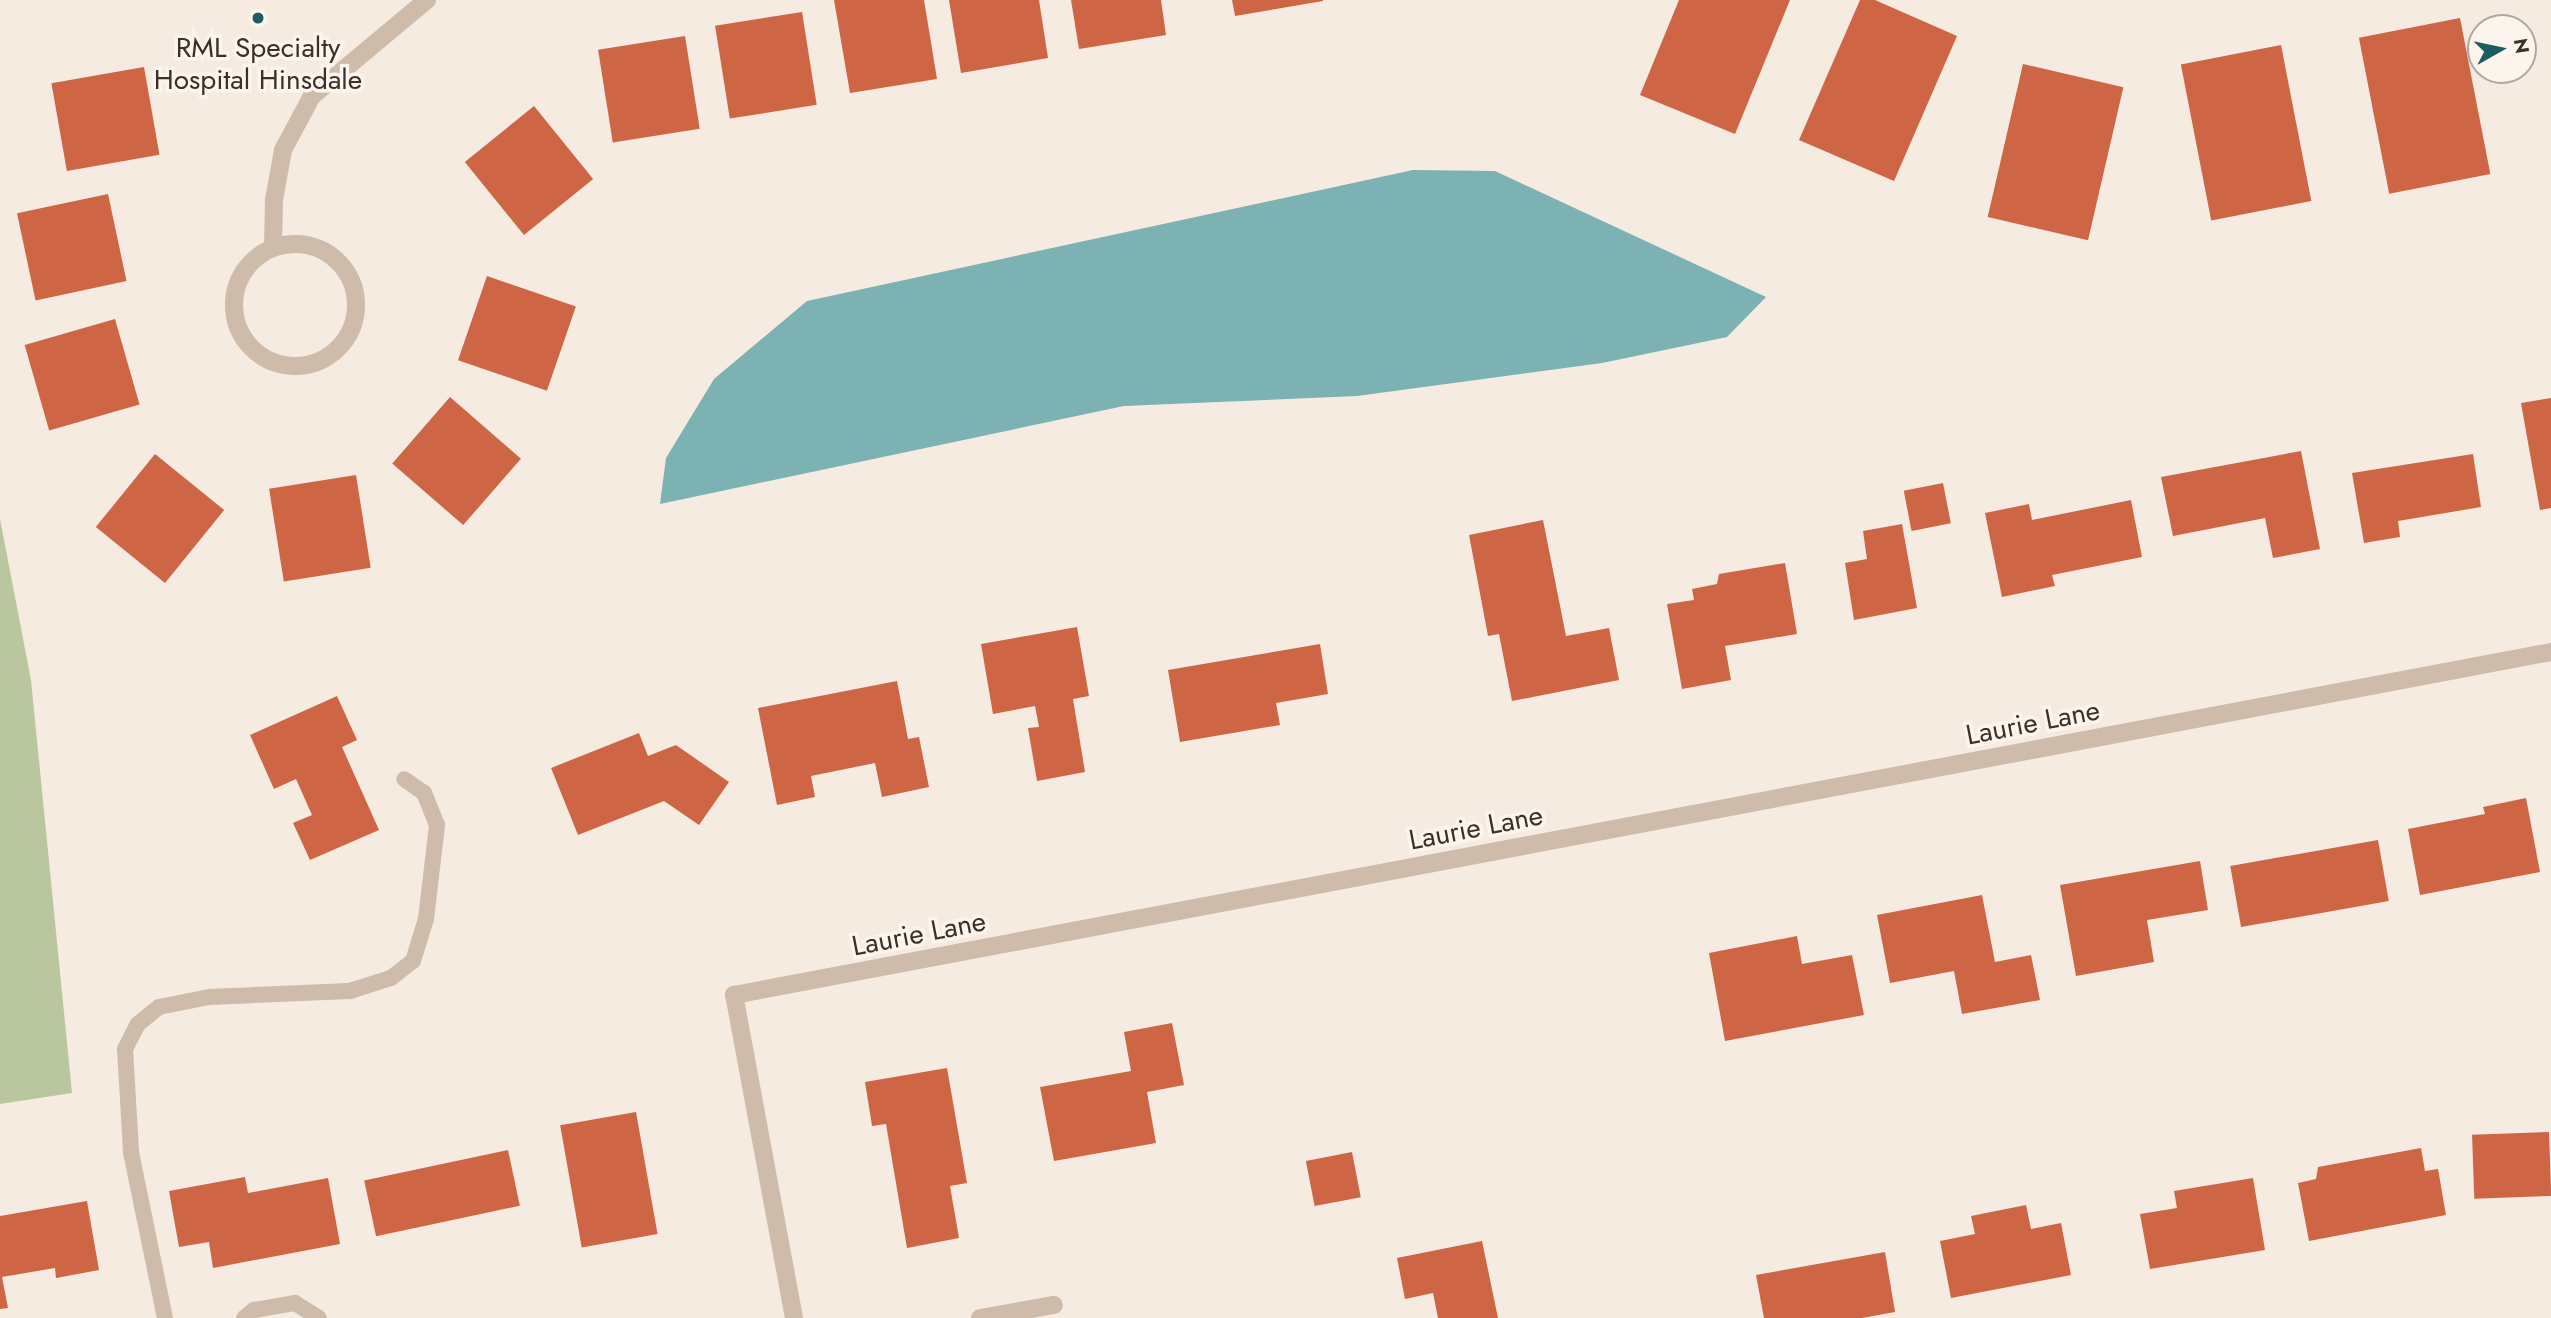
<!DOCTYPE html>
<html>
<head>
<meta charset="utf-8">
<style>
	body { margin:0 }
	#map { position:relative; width:2551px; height:1318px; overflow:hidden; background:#f5ebe0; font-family:Jost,sans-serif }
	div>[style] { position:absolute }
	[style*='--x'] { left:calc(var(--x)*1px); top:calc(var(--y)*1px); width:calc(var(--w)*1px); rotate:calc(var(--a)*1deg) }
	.green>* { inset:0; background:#b9c69e }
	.water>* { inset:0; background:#7cb2b4 }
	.building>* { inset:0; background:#ce6545; transform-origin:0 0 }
	.service>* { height:16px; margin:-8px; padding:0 8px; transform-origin:8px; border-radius:8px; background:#cfbbaa }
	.minor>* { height:18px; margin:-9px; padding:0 9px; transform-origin:9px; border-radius:9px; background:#cfbbaa }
	.minor>.ring { margin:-9px; padding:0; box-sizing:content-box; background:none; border:18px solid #cfbbaa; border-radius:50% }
	.dots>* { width:19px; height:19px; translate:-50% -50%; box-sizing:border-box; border:4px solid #fcf5ed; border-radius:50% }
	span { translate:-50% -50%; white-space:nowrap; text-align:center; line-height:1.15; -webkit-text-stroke:7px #fcf5ed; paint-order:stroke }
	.poi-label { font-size:28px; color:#3c302a }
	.street-label { font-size:28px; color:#3c302a }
	.north { position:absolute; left:2467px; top:14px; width:70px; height:70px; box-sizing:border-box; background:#fcf5ed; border:2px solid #afa69f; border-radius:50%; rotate:81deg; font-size:19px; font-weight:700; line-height:28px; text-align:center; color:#3c302a }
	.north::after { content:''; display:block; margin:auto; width:24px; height:32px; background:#1c5d61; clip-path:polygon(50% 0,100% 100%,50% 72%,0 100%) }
</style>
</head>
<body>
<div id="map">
	<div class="green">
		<div style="clip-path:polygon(0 519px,31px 680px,72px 1093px,0 1104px)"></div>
	</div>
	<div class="water">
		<div style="clip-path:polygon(1413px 170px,1495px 171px,1766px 297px,1727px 337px,1602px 363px,1357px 396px,1124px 406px,660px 504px,666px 458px,714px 379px,807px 301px)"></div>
	</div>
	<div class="building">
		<div style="clip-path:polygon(834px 0,924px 0,937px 79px,850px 93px)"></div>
		<div style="clip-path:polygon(949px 0,1039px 0,1048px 58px,961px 73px)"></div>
		<div style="clip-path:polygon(1071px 0,1161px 0,1166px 35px,1079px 49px)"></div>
		<div style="clip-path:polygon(1232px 0,1323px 0,1323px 1px,1235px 16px)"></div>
		<div style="clip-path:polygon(1679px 0,1790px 0,1735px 134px,1640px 95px)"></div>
		<div style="clip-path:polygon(1860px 0,1875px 0,1957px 36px,1894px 181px,1799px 140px)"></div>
		<div style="left:802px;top:12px;width:94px;height:88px;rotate:81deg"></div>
		<div style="left:2460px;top:18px;width:159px;height:103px;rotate:79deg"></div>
		<div style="left:685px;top:36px;width:94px;height:88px;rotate:81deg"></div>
		<div style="left:2281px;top:45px;width:159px;height:102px;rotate:79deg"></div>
		<div style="left:2023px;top:64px;width:103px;height:157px;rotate:13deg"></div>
		<div style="left:144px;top:67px;width:89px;height:94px;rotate:80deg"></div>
		<div style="left:534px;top:106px;width:94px;height:89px;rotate:51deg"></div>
		<div style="left:108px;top:194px;width:89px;height:93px;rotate:78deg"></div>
		<div style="left:487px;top:276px;width:94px;height:89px;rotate:19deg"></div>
		<div style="left:115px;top:319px;width:89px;height:94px;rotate:74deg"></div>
		<div style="left:450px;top:397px;width:94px;height:88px;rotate:41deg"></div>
		<div style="clip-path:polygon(2551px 398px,2551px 508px,2540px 510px,2521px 403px)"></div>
		<div style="clip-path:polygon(2301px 451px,2320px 549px,2273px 558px,2265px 518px,2173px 536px,2161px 477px)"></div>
		<div style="left:155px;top:454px;width:89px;height:94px;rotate:39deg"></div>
		<div style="clip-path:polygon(2473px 454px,2481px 507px,2398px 521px,2400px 537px,2364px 543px,2352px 473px)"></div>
		<div style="left:356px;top:475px;width:94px;height:88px;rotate:81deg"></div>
		<div style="left:1943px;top:483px;width:41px;height:40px;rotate:79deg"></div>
		<div style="clip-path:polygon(2131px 500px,2142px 557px,2052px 575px,2055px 586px,2002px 597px,1985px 513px,2029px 504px,2032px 520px)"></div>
		<div style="clip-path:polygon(1543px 520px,1566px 636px,1609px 628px,1619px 680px,1512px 701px,1499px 634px,1488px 636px,1469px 535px)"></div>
		<div style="clip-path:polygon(1902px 524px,1917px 608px,1854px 620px,1845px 563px,1867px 559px,1863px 531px)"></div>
		<div style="clip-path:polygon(1785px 563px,1797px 634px,1725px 646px,1731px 680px,1682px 689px,1667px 604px,1694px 600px,1692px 589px,1717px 584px,1719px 574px)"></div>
		<div style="clip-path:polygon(1077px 627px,1089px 696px,1073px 699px,1085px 772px,1037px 781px,1028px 728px,1039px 727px,1035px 706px,993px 714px,981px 644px)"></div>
		<div style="clip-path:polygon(1320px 644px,1328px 694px,1276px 703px,1280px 725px,1180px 742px,1168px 670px)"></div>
		<div style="clip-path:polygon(897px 681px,908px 739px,919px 737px,929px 787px,882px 797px,875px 763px,811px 776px,815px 797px,777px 805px,758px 708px)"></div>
		<div style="clip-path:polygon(337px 696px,357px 740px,342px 747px,379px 830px,310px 860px,293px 823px,312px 815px,296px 779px,274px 789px,250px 735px)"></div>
		<div style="clip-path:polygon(639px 733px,648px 756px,676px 745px,729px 782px,699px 825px,664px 801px,578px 835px,551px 768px)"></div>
		<div style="clip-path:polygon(2526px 798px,2540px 872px,2420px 895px,2408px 829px,2485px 814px,2483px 807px)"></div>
		<div style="left:2378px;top:840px;width:62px;height:150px;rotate:80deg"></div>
		<div style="clip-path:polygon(2200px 861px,2208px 910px,2147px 920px,2154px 962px,2076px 976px,2060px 885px)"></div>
		<div style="clip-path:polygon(1982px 895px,1995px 962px,2031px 955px,2040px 1000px,1962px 1014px,1954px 971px,1890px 983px,1877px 915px)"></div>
		<div style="clip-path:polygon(1797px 936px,1802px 964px,1852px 955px,1864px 1015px,1725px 1041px,1709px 953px)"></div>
		<div style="clip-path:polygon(1172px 1023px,1184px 1085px,1147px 1092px,1156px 1143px,1054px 1161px,1040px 1087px,1131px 1071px,1124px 1032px)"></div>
		<div style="clip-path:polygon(947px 1068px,967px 1183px,950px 1186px,959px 1238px,907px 1248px,886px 1124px,872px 1126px,865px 1082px)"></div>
		<div style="left:636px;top:1112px;width:124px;height:77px;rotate:80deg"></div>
		<div style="left:2549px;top:1132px;width:64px;height:77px;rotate:88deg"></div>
		<div style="clip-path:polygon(2421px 1148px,2425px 1171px,2438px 1169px,2446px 1215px,2309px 1241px,2298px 1183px,2316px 1179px,2318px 1167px)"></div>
		<div style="left:508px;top:1150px;width:57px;height:147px;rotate:78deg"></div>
		<div style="left:1352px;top:1152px;width:46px;height:47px;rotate:79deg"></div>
		<div style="clip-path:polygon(245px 1177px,248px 1193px,328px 1178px,340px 1244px,213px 1268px,209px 1242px,179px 1247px,169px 1191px)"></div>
		<div style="clip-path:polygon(2253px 1178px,2265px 1250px,2150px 1269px,2140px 1214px,2177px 1208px,2174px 1191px)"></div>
		<div style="clip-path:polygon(87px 1201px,99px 1270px,56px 1278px,55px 1268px,2px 1277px,8px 1308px,0 1309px,0 1216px)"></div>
		<div style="clip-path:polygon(2026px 1205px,2031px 1229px,2061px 1223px,2071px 1275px,1951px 1298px,1940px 1241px,1975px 1234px,1971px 1216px)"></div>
		<div style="clip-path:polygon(1482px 1241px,1498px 1318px,1438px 1318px,1433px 1293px,1405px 1299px,1397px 1258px)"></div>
		<div style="clip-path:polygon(1885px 1252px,1895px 1312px,1862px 1318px,1764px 1318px,1756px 1275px)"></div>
	</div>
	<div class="service">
		<div style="--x:165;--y:1318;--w:169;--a:-101.6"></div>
		<div style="--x:131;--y:1152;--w:103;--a:-93.3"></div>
		<div style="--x:125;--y:1049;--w:28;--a:-63"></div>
		<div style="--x:138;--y:1024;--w:27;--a:-39"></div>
		<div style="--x:159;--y:1007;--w:51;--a:-11.3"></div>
		<div style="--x:209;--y:997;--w:141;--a:-2.4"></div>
		<div style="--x:350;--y:991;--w:43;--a:-17.6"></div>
		<div style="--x:391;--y:978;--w:28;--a:-38"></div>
		<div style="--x:413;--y:961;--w:44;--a:-72.8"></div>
		<div style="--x:426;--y:919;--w:95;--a:-83.3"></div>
		<div style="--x:437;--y:825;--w:35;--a:-112"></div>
		<div style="--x:424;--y:793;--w:24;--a:-145"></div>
		<div style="--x:244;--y:1318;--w:13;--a:-39"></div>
		<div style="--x:254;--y:1310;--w:42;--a:-9.7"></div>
		<div style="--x:295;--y:1303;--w:28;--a:32"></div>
	</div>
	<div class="minor">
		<div class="ring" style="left:234px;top:244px;width:104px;height:104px"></div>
		<div style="--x:273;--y:248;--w:48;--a:-88.8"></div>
		<div style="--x:274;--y:200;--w:51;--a:-79.8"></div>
		<div style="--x:283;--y:150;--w:61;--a:-61.8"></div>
		<div style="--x:312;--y:96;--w:150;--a:-39.9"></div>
		<div style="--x:794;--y:1318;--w:329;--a:-100.5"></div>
		<div style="--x:734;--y:995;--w:1849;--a:-10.69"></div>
		<div style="--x:980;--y:1318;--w:75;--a:-10"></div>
	</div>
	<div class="dots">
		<div style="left:258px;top:18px;background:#1c5d61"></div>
	</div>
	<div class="poi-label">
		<span style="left:258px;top:64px">RML Specialty<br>Hospital Hinsdale</span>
	</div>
	<div class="street-label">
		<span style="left:2033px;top:723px;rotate:-11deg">Laurie Lane</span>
		<span style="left:1476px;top:828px;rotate:-11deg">Laurie Lane</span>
		<span style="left:919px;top:934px;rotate:-11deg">Laurie Lane</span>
	</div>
	<div class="north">N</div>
</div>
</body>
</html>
